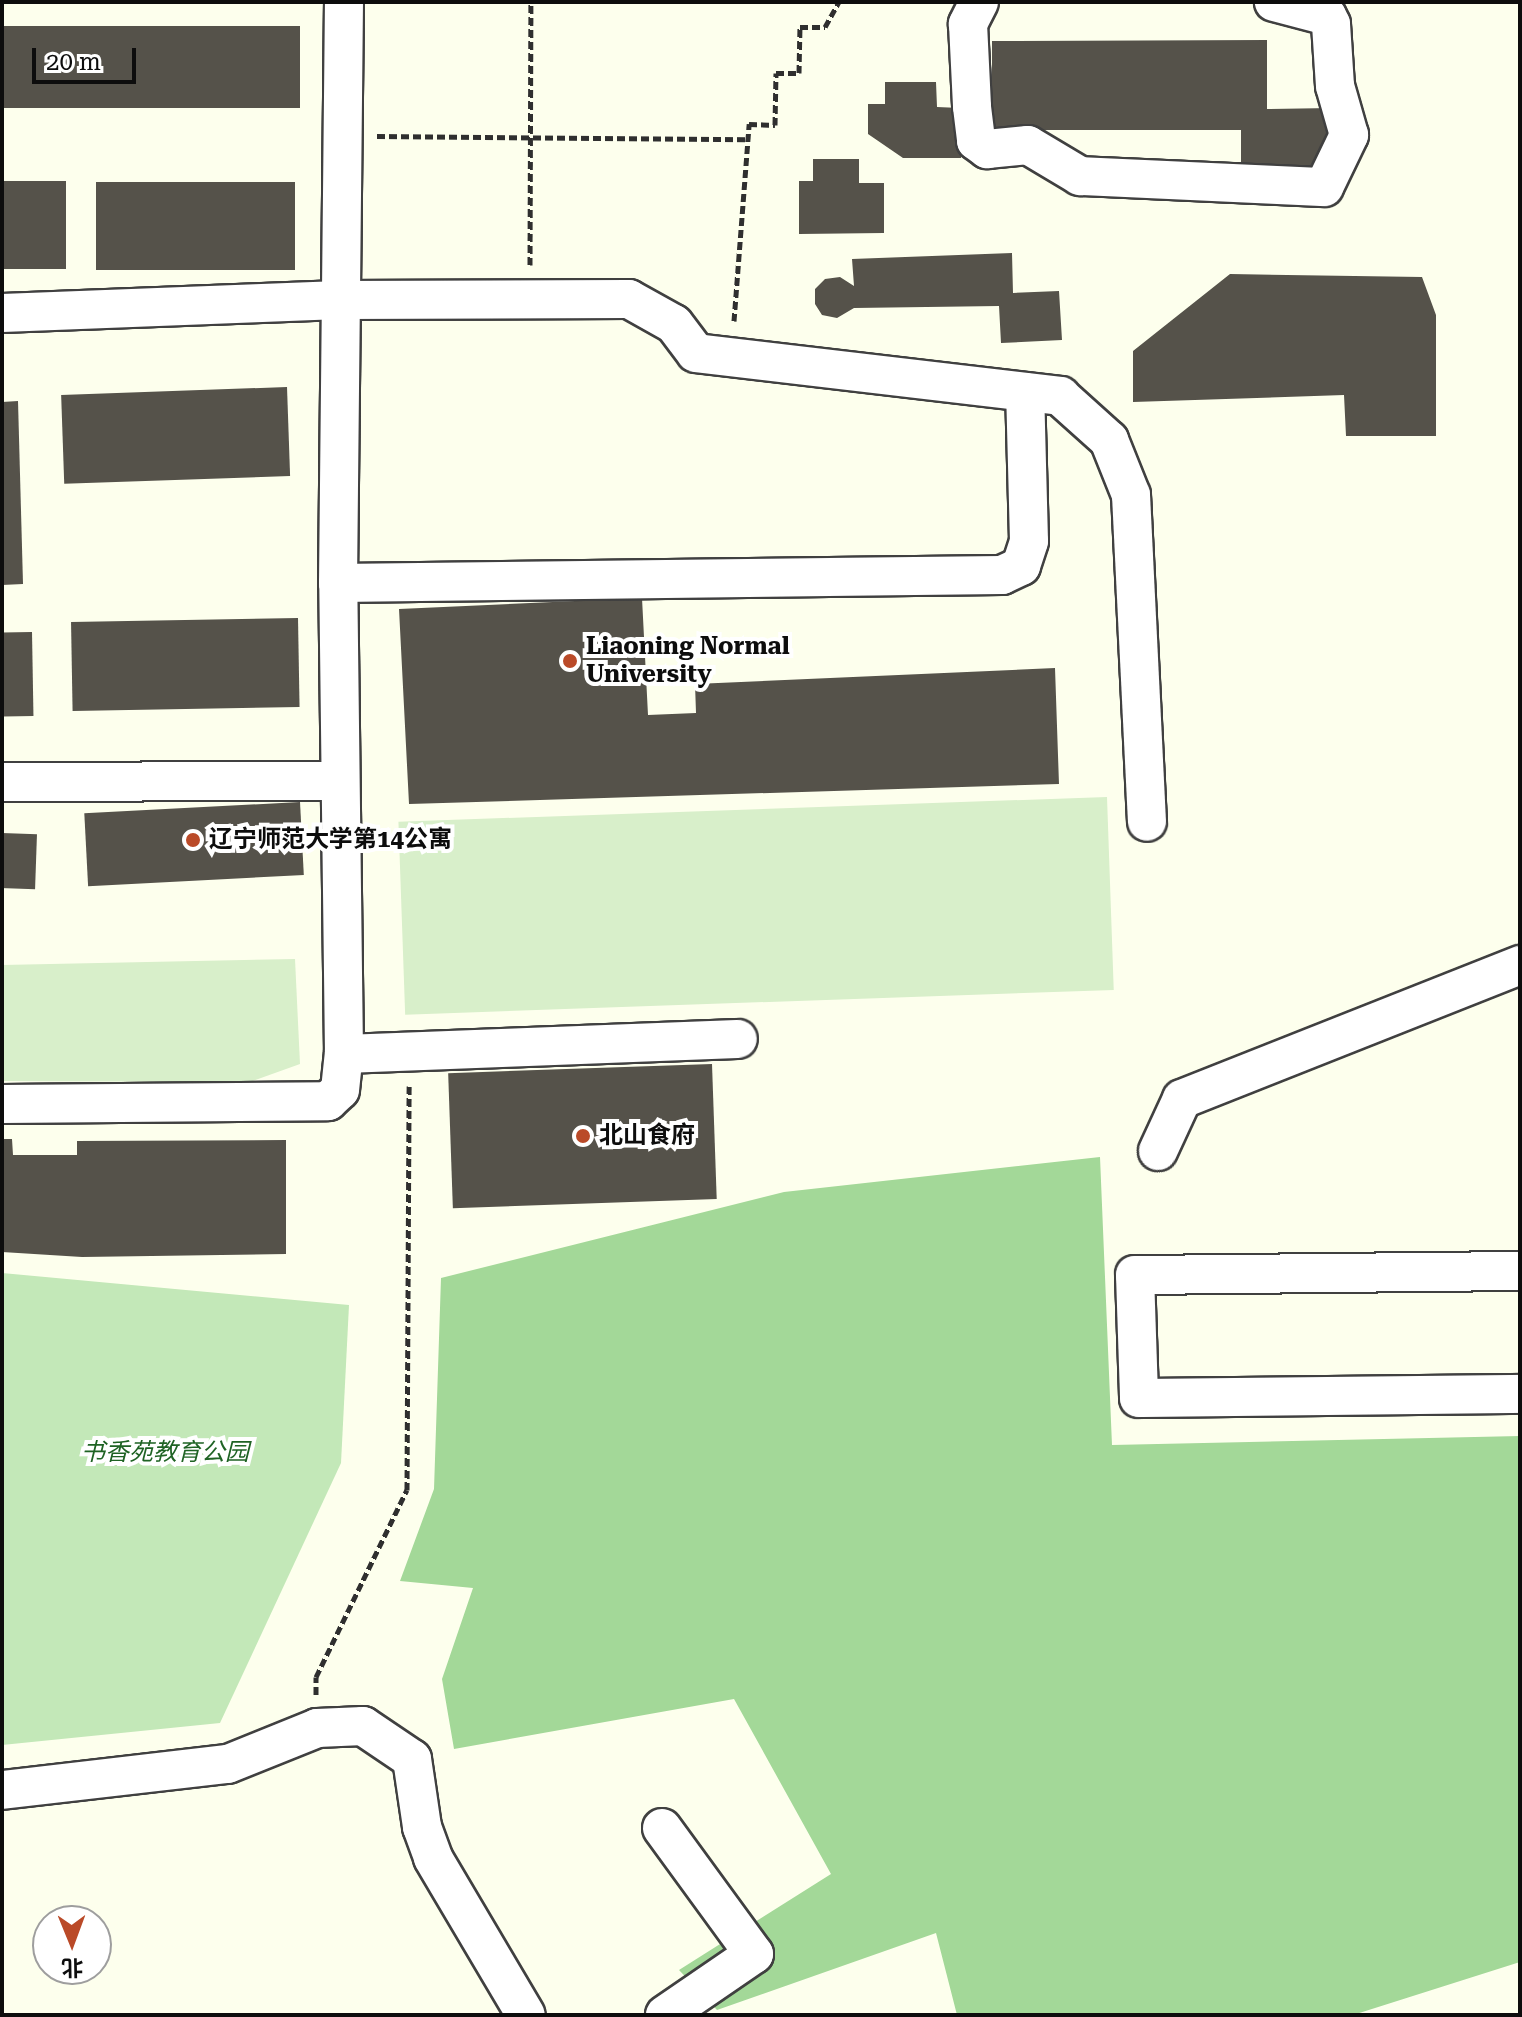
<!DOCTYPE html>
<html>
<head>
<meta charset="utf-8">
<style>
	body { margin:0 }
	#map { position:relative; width:1522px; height:2017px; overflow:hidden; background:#fdffed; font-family:"Roboto Serif","Noto Sans SC",serif }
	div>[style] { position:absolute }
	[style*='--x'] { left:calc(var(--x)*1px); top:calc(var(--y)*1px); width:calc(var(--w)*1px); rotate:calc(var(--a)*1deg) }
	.green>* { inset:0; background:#c3e8b8 }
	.forest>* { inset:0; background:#a3d898 }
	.pitch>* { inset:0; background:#d8efca; transform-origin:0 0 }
	.building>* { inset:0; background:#55524a; transform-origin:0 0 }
	.path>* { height:5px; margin-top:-2.5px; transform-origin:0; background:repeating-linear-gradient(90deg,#2f2f2f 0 8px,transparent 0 12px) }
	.roads { filter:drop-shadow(2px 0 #404040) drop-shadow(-2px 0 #404040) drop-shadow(0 2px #404040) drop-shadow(0 -2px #404040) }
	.minor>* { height:38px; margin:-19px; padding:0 19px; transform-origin:19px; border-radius:19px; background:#fff }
	.dots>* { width:22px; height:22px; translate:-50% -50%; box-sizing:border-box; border:4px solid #fff; border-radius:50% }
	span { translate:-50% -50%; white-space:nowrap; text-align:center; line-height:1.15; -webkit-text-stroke:8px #fff; paint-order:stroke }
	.poi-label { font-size:24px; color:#0d0d0d; font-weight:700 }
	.left { translate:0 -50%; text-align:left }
	.park-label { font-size:24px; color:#1f6324; font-style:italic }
	.frame { position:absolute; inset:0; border:4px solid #0d0d0d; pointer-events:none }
	.north { position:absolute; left:32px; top:1905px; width:80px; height:80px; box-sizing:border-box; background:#fff; border:2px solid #9e9e9e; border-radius:50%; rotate:179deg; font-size:22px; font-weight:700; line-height:32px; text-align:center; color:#0d0d0d }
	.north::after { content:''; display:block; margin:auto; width:28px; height:36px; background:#ba4a28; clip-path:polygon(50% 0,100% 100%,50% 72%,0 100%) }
	.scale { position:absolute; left:32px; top:48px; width:104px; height:36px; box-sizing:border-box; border:4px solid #0d0d0d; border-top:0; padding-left:10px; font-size:24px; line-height:28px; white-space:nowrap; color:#0d0d0d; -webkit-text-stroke:6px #fff; paint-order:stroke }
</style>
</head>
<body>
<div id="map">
	<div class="green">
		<div style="clip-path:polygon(2px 1273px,349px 1305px,341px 1463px,220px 1723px,2px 1745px)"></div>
	</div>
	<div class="forest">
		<div style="clip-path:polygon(1100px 1157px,1112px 1445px,1520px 1436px,1520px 1962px,1353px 2015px,957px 2015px,936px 1933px,717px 2010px,679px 1970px,831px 1874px,734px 1699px,454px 1749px,442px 1679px,473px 1588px,400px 1581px,434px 1489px,441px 1278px,784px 1192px)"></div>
	</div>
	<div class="pitch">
		<div style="left:1107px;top:797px;width:193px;height:709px;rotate:88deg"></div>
		<div style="clip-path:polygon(295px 959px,300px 1064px,250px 1082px,2px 1081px,2px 965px)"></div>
	</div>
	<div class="building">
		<div style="left:300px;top:26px;width:82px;height:298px;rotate:90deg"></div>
		<div style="clip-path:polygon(1267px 40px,1267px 109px,1331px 108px,1331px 176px,1241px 177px,1241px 130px,992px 130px,992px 41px)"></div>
		<div style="clip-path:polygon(885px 82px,936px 82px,937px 107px,960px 108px,961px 158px,903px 158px,868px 134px,868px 104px,885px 104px)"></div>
		<div style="clip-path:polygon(813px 159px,859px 159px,859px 183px,884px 183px,884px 233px,799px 234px,799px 181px,813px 181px)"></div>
		<div style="left:2px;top:181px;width:64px;height:88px"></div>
		<div style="left:96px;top:182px;width:199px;height:88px"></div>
		<div style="clip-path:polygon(1012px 253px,1013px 293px,1059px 291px,1062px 340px,1001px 343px,999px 306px,854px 308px,837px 318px,822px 315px,815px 304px,815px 289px,825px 279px,840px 277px,854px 286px,852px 259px)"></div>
		<div style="clip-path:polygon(1230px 274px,1422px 277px,1436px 315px,1436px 436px,1346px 436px,1344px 395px,1133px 402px,1133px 351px)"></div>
		<div style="left:287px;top:387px;width:89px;height:226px;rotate:88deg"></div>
		<div style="clip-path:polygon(18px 401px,23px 584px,2px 585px,2px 402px)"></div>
		<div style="clip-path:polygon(642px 598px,648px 715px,696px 713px,695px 684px,1055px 668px,1059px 784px,409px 804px,399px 609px)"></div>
		<div style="left:298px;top:618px;width:89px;height:227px;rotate:89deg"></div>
		<div style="left:32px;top:632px;width:84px;height:30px;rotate:89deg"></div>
		<div style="left:300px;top:802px;width:73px;height:216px;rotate:87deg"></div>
		<div style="left:2px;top:833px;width:35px;height:55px;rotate:2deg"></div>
		<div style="left:712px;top:1064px;width:135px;height:264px;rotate:88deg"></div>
		<div style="clip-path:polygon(2px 1139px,12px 1139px,13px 1155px,77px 1155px,77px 1141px,286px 1140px,286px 1254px,82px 1257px,2px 1252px)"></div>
	</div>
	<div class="path">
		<div style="--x:377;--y:136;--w:371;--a:0.5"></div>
		<div style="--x:530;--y:265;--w:263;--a:-89.8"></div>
		<div style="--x:734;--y:321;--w:198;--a:-85.6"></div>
		<div style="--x:749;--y:124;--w:26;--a:2"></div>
		<div style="--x:775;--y:125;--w:52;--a:-88.9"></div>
		<div style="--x:776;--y:73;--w:23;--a:0"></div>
		<div style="--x:799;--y:73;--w:46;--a:-88.8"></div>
		<div style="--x:800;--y:27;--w:25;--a:0"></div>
		<div style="--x:825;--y:27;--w:29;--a:-61"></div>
		<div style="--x:316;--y:1695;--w:18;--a:-90"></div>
		<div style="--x:316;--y:1677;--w:208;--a:-64.1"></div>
		<div style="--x:407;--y:1490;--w:404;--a:-89.7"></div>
	</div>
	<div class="roads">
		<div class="minor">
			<div style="--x:979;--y:2;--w:25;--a:117"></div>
			<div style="--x:968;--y:24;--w:83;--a:87.2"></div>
			<div style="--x:972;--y:107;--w:34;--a:83"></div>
			<div style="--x:976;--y:141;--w:14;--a:36"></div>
			<div style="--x:987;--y:149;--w:41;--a:-5.6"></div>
			<div style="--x:1028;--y:145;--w:61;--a:30.8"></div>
			<div style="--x:1080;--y:176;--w:244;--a:2.6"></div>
			<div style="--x:1324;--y:187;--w:58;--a:-64.3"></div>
			<div style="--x:1349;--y:135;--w:51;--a:-105.9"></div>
			<div style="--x:1335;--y:86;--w:62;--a:-93.7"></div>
			<div style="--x:1331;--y:24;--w:9;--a:-117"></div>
			<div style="--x:1327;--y:16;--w:55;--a:-165.2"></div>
			<div style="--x:2;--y:313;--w:338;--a:-2.2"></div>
			<div style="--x:340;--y:300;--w:289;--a:-0.2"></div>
			<div style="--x:629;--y:299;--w:51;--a:29.1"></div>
			<div style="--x:674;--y:324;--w:36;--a:53"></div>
			<div style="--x:696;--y:353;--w:367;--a:6.7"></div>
			<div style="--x:1060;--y:396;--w:66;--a:41.9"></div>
			<div style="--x:1109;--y:440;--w:59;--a:68.2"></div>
			<div style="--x:1131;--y:495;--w:327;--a:87.2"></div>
			<div style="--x:338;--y:583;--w:664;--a:-0.69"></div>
			<div style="--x:1002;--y:575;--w:21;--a:-25"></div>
			<div style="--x:1021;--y:566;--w:26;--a:-72"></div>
			<div style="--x:1029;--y:541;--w:149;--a:-91.5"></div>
			<div style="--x:2;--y:782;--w:338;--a:-0.2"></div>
			<div style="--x:344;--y:1054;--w:394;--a:-2.2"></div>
			<div style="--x:2;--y:1104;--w:326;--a:-0.5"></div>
			<div style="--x:328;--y:1101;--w:16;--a:-43"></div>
			<div style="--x:340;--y:1090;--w:36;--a:-84"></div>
			<div style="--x:344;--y:1054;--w:471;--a:-90.7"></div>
			<div style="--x:338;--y:583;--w:581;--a:-89.41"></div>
			<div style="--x:1158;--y:1151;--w:57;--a:-65.2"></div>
			<div style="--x:1182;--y:1099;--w:364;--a:-21.6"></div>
			<div style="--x:1520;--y:1271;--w:385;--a:179.4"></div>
			<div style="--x:1135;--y:1275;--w:123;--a:88.1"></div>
			<div style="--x:1139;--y:1398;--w:381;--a:-0.6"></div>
			<div style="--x:2;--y:1790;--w:227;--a:-6.6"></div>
			<div style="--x:228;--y:1764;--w:96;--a:-22"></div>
			<div style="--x:317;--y:1728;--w:46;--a:-2.5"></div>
			<div style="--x:363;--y:1726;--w:59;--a:34"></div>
			<div style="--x:412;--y:1759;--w:69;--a:81.6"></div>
			<div style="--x:422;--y:1827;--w:33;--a:70"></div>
			<div style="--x:433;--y:1858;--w:182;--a:59.4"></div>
			<div style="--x:662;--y:1828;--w:156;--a:53.9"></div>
			<div style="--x:754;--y:1954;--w:108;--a:145.6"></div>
		</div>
	</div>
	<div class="dots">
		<div style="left:570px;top:661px;background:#ba4a28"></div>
		<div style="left:193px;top:840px;background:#ba4a28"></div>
		<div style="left:583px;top:1136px;background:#ba4a28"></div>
	</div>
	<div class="poi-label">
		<span class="left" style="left:586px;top:661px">Liaoning Normal<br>University</span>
		<span class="left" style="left:209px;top:840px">辽宁师范大学第14公寓</span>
		<span class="left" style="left:599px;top:1136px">北山食府</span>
	</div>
	<div class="park-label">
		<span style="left:165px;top:1453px">书香苑教育公园</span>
	</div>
	<div class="frame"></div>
	<div class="north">北</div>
	<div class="scale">20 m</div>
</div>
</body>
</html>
